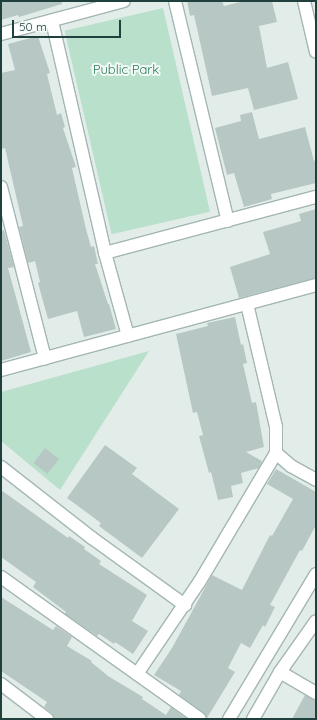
<!DOCTYPE html>
<html>
<head>
<meta charset="utf-8">
<style>
	body { margin:0 }
	#map { position:relative; width:317px; height:720px; overflow:hidden; background:#e2edea; font-family:Quicksand,sans-serif }
	div>[style] { position:absolute }
	[style*='--x'] { left:calc(var(--x)*1px); top:calc(var(--y)*1px); width:calc(var(--w)*1px); rotate:calc(var(--a)*1deg) }
	.green>* { inset:0; background:#b9e0ca; transform-origin:0 0 }
	.building>* { inset:0; background:#b7c8c4; transform-origin:0 0 }
	.roads { filter:drop-shadow(1px 0 #a4b6b3) drop-shadow(-1px 0 #a4b6b3) drop-shadow(0 1px #a4b6b3) drop-shadow(0 -1px #a4b6b3) }
	.minor>* { height:12px; margin:-6px; padding:0 6px; transform-origin:6px; border-radius:6px; background:#fff }
	span { translate:-50% -50%; white-space:nowrap; text-align:center; line-height:1.15; -webkit-text-stroke:4px #f3f9f7; paint-order:stroke }
	.park-label { font-size:13px; color:#277a55 }
	.frame { position:absolute; inset:0; border:2px solid #20403d; pointer-events:none }
	.scale { position:absolute; left:12px; top:20px; width:109px; height:18px; box-sizing:border-box; border:2px solid #20403d; border-top:0; padding-left:5px; font-size:12px; line-height:14px; white-space:nowrap; color:#20403d; -webkit-text-stroke:3px #f3f9f7; paint-order:stroke }
</style>
</head>
<body>
<div id="map">
	<div class="green">
		<div style="left:163px;top:8px;width:209px;height:101px;rotate:77deg"></div>
		<div style="clip-path:polygon(149px 351px,60px 490px,1px 441px,1px 392px)"></div>
	</div>
	<div class="building">
		<div style="clip-path:polygon(1px 1px,62px 1px,62px 4px,19px 17px,18px 15px,1px 20px)"></div>
		<div style="clip-path:polygon(187px 1px,222px 1px,224px 6px,244px 1px,272px 1px,277px 22px,259px 26px,267px 68px,288px 62px,298px 99px,254px 110px,248px 88px,212px 96px,194px 15px,190px 16px)"></div>
		<div style="clip-path:polygon(38px 36px,50px 73px,47px 74px,57px 115px,61px 113px,65px 127px,63px 128px,76px 167px,72px 168px,86px 229px,91px 247px,94px 246px,98px 264px,95px 264px,108px 304px,109px 304px,116px 329px,84px 337px,77px 311px,48px 319px,38px 283px,40px 282px,35px 261px,28px 263px,19px 227px,23px 226px,5px 148px,1px 149px,1px 73px,15px 70px,8px 44px)"></div>
		<div style="clip-path:polygon(252px 112px,259px 139px,305px 127px,314px 161px,316px 160px,316px 183px,271px 194px,272px 199px,244px 207px,234px 173px,227px 175px,215px 128px,241px 121px,240px 115px)"></div>
		<div style="clip-path:polygon(316px 209px,316px 278px,239px 298px,230px 267px,270px 254px,263px 232px,301px 221px,299px 214px)"></div>
		<div style="clip-path:polygon(4px 230px,14px 267px,8px 268px,31px 352px,1px 361px,1px 231px)"></div>
		<div style="clip-path:polygon(235px 317px,241px 345px,243px 344px,247px 363px,243px 364px,252px 403px,256px 402px,264px 447px,246px 452px,262px 461px,259px 468px,241px 473px,243px 483px,231px 486px,233px 497px,218px 500px,211px 472px,209px 473px,199px 436px,203px 435px,197px 412px,193px 413px,176px 334px,208px 326px,207px 323px)"></div>
		<div style="clip-path:polygon(105px 445px,137px 468px,132px 474px,179px 509px,142px 558px,99px 526px,101px 523px,67px 498px)"></div>
		<div style="left:45px;top:448px;width:18px;height:19px;rotate:38deg"></div>
		<div style="clip-path:polygon(276px 469px,316px 492px,316px 525px,302px 551px,300px 550px,270px 605px,275px 607px,265px 627px,263px 625px,250px 648px,241px 643px,228px 668px,235px 672px,207px 718px,204px 713px,179px 695px,181px 691px,154px 675px,172px 648px,212px 575px,242px 590px,270px 535px,272px 536px,293px 499px,267px 484px)"></div>
		<div style="clip-path:polygon(1px 490px,68px 538px,69px 536px,85px 547px,84px 549px,101px 561px,99px 564px,147px 595px,132px 621px,148px 631px,133px 654px,115px 642px,114px 644px,99px 634px,97px 636px,65px 614px,66px 612px,33px 587px,36px 582px,1px 557px)"></div>
		<div style="clip-path:polygon(1px 597px,53px 630px,56px 626px,72px 637px,67px 646px,92px 661px,91px 662px,108px 676px,143px 697px,142px 699px,166px 715px,171px 707px,187px 719px,54px 719px,52px 713px,44px 707px,47px 702px,1px 671px)"></div>
		<div style="clip-path:polygon(305px 695px,316px 700px,316px 719px,292px 719px)"></div>
	</div>
	<div class="roads">
		<div class="minor">
			<div style="--x:175;--y:1;--w:226;--a:76.5"></div>
			<div style="--x:304;--y:1;--w:52;--a:76.8"></div>
			<div style="--x:52;--y:21;--w:238;--a:77.1"></div>
			<div style="--x:105;--y:253;--w:86;--a:74.5"></div>
			<div style="--x:1;--y:34;--w:127;--a:-15"></div>
			<div style="--x:1;--y:187;--w:177;--a:75.6"></div>
			<div style="--x:105;--y:253;--w:218;--a:-14.9"></div>
			<div style="--x:247;--y:304;--w:126;--a:76.7"></div>
			<div style="--x:276;--y:427;--w:26;--a:90"></div>
			<div style="--x:276;--y:453;--w:20;--a:41"></div>
			<div style="--x:291;--y:466;--w:29;--a:29"></div>
			<div style="--x:1;--y:370;--w:326;--a:-15.1"></div>
			<div style="--x:1;--y:467;--w:115;--a:38"></div>
			<div style="--x:92;--y:538;--w:115;--a:35.8"></div>
			<div style="--x:1;--y:577;--w:244;--a:35.5"></div>
			<div style="--x:280;--y:672;--w:42;--a:30.3"></div>
			<div style="--x:137;--y:674;--w:112;--a:-55.9"></div>
			<div style="--x:200;--y:581;--w:149;--a:-59.3"></div>
			<div style="--x:1;--y:684;--w:58;--a:37.3"></div>
			<div style="--x:229;--y:719;--w:169;--a:-59"></div>
			<div style="--x:253;--y:719;--w:54;--a:-60.1"></div>
			<div style="--x:280;--y:672;--w:62;--a:-54.8"></div>
		</div>
	</div>
	<div class="park-label">
		<span style="left:126px;top:69px">Public Park</span>
	</div>
	<div class="frame"></div>
	<div class="scale">50 m</div>
</div>
</body>
</html>
